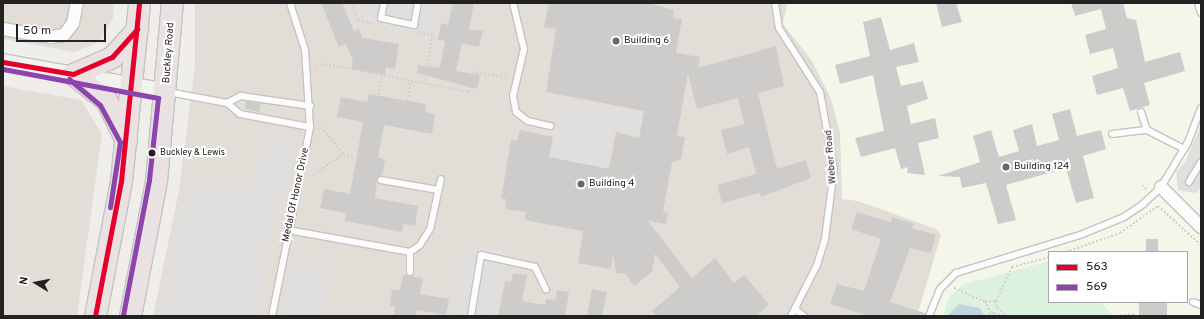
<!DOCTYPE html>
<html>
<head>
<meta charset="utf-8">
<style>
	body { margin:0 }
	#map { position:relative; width:1204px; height:319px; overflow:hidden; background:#efeeeb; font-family:Overpass,sans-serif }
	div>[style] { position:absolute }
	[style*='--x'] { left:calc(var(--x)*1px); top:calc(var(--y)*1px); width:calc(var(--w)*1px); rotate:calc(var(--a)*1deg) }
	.education>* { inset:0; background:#f4f6e9 }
	.military>* { inset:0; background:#e3ddd8 }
	.park>* { inset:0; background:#dcf1df }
	.parking>* { inset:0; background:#e0dfde; transform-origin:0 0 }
	.water>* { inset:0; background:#c2d4de }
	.building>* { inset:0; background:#ceccca; transform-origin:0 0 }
	.path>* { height:2px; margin-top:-1px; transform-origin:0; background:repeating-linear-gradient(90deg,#d6cdcb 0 2px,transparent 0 4px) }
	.roads { filter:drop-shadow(1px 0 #c3c3c1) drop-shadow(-1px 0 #c3c3c1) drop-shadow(0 1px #c3c3c1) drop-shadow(0 -1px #c3c3c1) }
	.lane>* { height:6px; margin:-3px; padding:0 3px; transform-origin:3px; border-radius:3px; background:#fdfcfc }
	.street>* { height:12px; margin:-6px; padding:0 6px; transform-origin:6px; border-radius:6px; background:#fdfcfc }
	.secondary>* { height:16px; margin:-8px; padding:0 8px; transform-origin:8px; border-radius:8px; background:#f2f3ee }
	.highway>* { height:21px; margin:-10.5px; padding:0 10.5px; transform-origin:10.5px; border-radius:10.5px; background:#eae2e2 }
	.bus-1>* { height:5px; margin:-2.5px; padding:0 2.5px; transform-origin:2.5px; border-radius:2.5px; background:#e4002b }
	.bus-2>* { height:5px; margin:-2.5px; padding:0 2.5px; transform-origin:2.5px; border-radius:2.5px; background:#8e44ad }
	.dots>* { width:11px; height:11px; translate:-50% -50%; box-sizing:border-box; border:2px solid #fff; border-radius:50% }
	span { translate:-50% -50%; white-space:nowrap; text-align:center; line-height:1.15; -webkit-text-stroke:4px #fff; paint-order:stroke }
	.bus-label { font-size:9px; color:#222 }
	.left { translate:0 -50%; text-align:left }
	.poi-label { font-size:10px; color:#222 }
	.street-label { font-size:10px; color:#222 }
	.frame { position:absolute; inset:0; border:4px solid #222; pointer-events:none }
	.legend { position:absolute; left:1048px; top:251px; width:140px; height:52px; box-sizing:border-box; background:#fff; border:1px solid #a7a7a7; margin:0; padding:5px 7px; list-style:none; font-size:12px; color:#222 }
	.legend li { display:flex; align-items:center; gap:8px; height:20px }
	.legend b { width:20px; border:1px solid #a7a7a7 }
	.north { position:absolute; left:16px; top:263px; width:40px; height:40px; -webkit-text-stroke:3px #fff; paint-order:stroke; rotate:280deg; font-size:11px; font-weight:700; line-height:16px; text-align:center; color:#222 }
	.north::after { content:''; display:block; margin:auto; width:14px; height:18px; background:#222; clip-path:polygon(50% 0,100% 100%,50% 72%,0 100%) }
	.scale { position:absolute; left:16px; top:24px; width:90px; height:18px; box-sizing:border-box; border:2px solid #222; border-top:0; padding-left:5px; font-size:12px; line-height:14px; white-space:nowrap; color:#222; -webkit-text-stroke:3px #fff; paint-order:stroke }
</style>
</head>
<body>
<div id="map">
	<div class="education">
		<div style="clip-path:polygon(evenodd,203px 3px,1201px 3px,1201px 316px,153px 316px,179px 190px,203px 3px,1049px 252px,1187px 252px,1187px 302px,1049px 302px,1049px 252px)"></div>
	</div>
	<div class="military">
		<div style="clip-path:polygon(3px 3px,114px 3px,113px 18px,99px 42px,75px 52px,3px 39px)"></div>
		<div style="clip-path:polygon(195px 3px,787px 3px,783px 24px,812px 61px,831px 99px,840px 133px,842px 199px,858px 201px,936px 229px,941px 235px,917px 316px,153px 316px,179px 190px,195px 64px)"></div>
		<div style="clip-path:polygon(3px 86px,81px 100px,102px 134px,77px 316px,3px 316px)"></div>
	</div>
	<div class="park">
		<div style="clip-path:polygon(1049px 261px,1049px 302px,1101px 302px,1113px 316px,943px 316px,949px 297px,964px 284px)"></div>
	</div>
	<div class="parking">
		<div style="clip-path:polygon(368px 3px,435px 3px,429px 35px,365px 22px)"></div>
		<div style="clip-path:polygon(555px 97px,643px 114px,639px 136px,613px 131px,606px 167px,551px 158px,553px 136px,548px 133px)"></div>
		<div style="clip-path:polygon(1201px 124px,1201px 188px,1196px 193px,1178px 190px,1176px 172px,1185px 162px)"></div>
		<div style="clip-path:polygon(270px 131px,296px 141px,288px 180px,272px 230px,256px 316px,159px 316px,182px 190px,193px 192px,196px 181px,246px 191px,259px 156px,262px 136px)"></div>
		<div style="left:464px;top:244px;width:39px;height:73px;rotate:10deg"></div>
		<div style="left:293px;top:256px;width:40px;height:61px;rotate:10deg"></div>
	</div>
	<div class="water">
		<div style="clip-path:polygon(959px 304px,980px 308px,984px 316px,947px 316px)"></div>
	</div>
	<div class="building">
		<div style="clip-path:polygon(321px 3px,342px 3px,354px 31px,359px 29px,362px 38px,399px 44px,395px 69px,386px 67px,385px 75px,351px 69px,353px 61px,346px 44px,339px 47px)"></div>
		<div style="clip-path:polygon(453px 3px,474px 3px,469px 29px,483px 31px,479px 47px,462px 43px,456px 71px,480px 75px,477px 89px,417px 73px,418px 65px,440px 68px,445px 41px,438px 40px,441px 23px,448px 25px)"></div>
		<div style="clip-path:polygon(549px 3px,648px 3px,674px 10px,673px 18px,682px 19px,676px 53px,700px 57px,698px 68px,776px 46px,784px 86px,758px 93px,777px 169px,806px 160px,811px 178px,761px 197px,760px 193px,722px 203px,717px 185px,756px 174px,749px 147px,727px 154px,721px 130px,744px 124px,738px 98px,697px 109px,688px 73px,677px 136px,685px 137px,681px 160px,672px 162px,663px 212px,668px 213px,666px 224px,648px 221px,692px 278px,715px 258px,734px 283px,744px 275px,769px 304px,756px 316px,656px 316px,652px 311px,680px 287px,655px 254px,652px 272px,634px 286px,626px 274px,616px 273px,613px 254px,611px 269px,578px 263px,583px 231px,525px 220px,526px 212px,505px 209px,506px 199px,501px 199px,511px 140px,517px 141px,520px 130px,553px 137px,549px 157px,609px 169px,616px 132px,639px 138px,644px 111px,546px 92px,556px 29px,544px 27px)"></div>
		<div style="clip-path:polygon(936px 3px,956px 3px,962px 22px,942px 27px)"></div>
		<div style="clip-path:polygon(1071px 3px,1123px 3px,1127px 18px,1136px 20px,1145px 62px,1180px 52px,1185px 71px,1144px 83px,1150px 105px,1130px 111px,1123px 88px,1097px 95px,1092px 76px,1118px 68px,1113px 48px,1090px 54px,1085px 35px,1106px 29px,1101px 9px,1075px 16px)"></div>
		<div style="clip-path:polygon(881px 17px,890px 50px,914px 43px,919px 62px,896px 67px,901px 86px,923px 81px,928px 99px,907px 106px,911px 124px,935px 118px,939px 138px,918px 143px,925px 175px,907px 173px,908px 167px,901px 169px,895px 148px,861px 157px,855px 138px,884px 131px,873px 75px,840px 84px,835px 65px,870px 56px,863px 22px)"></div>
		<div style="clip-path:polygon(369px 94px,426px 104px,425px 112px,435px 114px,432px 134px,384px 125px,378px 157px,385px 160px,383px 173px,377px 179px,375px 198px,418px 206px,415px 226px,404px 224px,402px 232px,345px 221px,346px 213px,320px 208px,324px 189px,350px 194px,363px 122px,337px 117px,341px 97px,367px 102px)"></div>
		<div style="left:246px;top:101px;width:15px;height:8px;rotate:11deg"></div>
		<div style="clip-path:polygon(1070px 109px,1077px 136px,1101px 130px,1106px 149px,1083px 156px,1094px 198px,1076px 203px,1066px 168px,1006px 185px,1016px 220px,998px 224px,986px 183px,962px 188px,960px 177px,938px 176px,980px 162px,973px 136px,991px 130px,999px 157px,1019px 151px,1013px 130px,1032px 124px,1037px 146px,1059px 140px,1052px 114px)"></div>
		<div style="clip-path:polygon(857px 212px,891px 222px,892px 217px,914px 224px,912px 228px,936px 235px,931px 253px,910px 248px,890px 302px,925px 313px,925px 316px,868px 316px,830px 304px,837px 284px,864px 291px,881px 239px,851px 229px)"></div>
		<div style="left:1146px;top:239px;width:12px;height:13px"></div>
		<div style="clip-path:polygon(513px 273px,527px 275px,522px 301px,545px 305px,546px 299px,555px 300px,557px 290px,569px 292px,565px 316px,498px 316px,505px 281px,511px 282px)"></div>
		<div style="clip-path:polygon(403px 275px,423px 278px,420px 294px,449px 299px,446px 315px,417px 310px,415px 316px,394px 316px,395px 307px,390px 306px,392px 289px,400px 290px)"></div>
		<div style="clip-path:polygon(592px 289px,607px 292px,602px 316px,587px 316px)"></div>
		<div style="left:1139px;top:302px;width:28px;height:14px"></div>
	</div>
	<div class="path">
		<div style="--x:351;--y:3;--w:18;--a:68"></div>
		<div style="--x:358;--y:20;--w:16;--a:14"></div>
		<div style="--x:419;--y:32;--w:13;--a:13"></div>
		<div style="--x:432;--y:35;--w:49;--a:98.1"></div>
		<div style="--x:316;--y:67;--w:9;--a:-18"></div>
		<div style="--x:325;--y:64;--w:146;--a:11.1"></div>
		<div style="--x:468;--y:92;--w:20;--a:-79"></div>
		<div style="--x:472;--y:72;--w:36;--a:9"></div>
		<div style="--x:378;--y:95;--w:19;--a:-78"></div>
		<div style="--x:407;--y:101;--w:20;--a:-81"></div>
		<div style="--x:321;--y:127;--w:35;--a:51"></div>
		<div style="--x:343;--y:154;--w:11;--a:15"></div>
		<div style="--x:313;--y:175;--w:37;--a:-35"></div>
		<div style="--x:1142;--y:185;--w:6;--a:45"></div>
		<div style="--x:1158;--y:206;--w:58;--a:42.2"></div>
		<div style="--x:1066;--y:252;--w:57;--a:-19.4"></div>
		<div style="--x:1120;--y:233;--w:47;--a:-35.4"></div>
		<div style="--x:954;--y:288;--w:34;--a:24"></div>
		<div style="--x:996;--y:301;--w:38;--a:-65"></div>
		<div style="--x:1012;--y:267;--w:38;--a:-15"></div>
		<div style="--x:991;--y:313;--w:13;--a:-119"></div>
		<div style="--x:985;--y:302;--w:11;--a:-5"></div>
		<div style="--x:996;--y:301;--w:7;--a:82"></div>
		<div style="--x:997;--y:308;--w:14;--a:36"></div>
		<div style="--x:984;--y:316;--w:10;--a:-17"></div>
		<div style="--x:994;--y:313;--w:9;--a:18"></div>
		<div style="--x:1116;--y:316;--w:20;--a:-6"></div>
	</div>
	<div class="roads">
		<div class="lane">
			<div style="--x:384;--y:3;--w:15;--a:101"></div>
			<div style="--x:381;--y:18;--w:34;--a:12"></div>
			<div style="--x:414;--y:25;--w:22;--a:-80"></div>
			<div style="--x:513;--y:3;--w:47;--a:76.6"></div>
			<div style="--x:524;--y:49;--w:48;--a:103.2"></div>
			<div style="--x:513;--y:96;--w:16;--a:79"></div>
			<div style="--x:516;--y:112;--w:15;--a:37"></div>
			<div style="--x:528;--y:121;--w:23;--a:13"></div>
			<div style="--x:775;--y:3;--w:25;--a:81"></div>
			<div style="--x:779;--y:28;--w:76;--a:57.4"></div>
			<div style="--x:820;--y:92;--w:78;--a:79.7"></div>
			<div style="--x:834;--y:169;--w:71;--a:97.3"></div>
			<div style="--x:825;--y:239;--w:27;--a:107"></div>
			<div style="--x:817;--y:265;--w:57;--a:117"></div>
			<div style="--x:1198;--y:3;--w:10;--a:73"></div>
			<div style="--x:168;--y:92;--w:60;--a:10.6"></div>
			<div style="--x:227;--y:103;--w:17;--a:40"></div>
			<div style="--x:240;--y:114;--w:71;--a:10.5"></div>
			<div style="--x:227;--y:103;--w:16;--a:-27"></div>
			<div style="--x:241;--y:96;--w:70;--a:8.2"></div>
			<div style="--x:1141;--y:112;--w:19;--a:72"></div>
			<div style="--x:1112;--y:134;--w:35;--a:-7"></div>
			<div style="--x:1147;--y:130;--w:42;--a:27.2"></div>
			<div style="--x:381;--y:180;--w:58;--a:10"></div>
			<div style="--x:1189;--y:182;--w:23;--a:-59"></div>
			<div style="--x:288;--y:230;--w:124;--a:10.2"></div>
			<div style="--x:410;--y:252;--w:12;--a:-35"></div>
			<div style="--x:420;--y:245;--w:19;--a:-58"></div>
			<div style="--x:430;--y:229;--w:51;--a:-77.6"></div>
			<div style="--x:410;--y:252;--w:20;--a:90"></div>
			<div style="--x:1193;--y:302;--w:9;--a:21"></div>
			<div style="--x:795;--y:309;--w:11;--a:38"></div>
			<div style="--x:272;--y:316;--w:193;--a:-78.6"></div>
			<div style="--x:310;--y:127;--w:77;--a:-93.7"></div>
			<div style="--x:305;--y:50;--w:49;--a:-107.7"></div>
			<div style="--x:471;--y:316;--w:62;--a:-80.7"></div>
			<div style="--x:481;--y:255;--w:55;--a:12.5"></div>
			<div style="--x:535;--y:267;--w:25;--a:64"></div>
			<div style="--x:929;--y:316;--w:29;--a:-68"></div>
			<div style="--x:940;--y:289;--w:23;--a:-45"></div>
			<div style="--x:956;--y:273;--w:130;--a:-17"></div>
			<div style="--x:1080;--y:235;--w:48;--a:-22.2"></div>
			<div style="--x:1124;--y:217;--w:23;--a:-34"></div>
			<div style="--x:1143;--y:204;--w:25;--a:-43"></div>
			<div style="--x:1161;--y:187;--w:52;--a:-59"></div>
			<div style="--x:1188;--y:142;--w:36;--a:-69"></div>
		</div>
		<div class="street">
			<div style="--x:3;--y:29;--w:49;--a:9.5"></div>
			<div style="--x:51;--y:37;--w:13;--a:-9"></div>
			<div style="--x:64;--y:35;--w:15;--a:-53"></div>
			<div style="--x:73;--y:23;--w:20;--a:-79"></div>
			<div style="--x:1161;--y:187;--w:57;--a:45"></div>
		</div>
		<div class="secondary">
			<div style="--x:3;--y:62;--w:166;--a:10.4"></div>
		</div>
		<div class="highway">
			<div style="--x:73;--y:74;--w:42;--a:38.2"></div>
			<div style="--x:106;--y:100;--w:45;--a:63.4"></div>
			<div style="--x:73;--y:74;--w:43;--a:-23.6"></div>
			<div style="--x:112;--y:57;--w:38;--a:-48"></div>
			<div style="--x:95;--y:316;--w:137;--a:-79.1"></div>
			<div style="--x:121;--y:181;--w:179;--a:-84.2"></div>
			<div style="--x:130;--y:316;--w:137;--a:-79.1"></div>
			<div style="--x:156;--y:181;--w:179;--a:-84.9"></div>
		</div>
	</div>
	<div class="bus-1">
		<div style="--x:3;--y:62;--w:71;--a:9.7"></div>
		<div style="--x:73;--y:74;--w:43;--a:-23.6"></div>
		<div style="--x:112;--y:57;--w:38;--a:-48"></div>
		<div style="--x:95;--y:316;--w:137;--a:-79.1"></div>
		<div style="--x:121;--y:181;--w:179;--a:-84.2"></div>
	</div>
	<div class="bus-2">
		<div style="--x:3;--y:69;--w:158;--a:10.6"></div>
		<div style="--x:158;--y:98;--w:82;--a:96.3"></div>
		<div style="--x:149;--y:180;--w:137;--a:100.9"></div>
		<div style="--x:69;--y:79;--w:40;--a:40"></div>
		<div style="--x:100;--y:105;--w:42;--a:61.6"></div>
		<div style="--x:120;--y:142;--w:66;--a:98.7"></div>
	</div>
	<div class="dots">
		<div style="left:616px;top:41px;background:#6a6968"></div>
		<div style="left:152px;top:153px;background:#222"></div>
		<div style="left:1006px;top:167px;background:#6a6968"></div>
		<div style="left:581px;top:184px;background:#6a6968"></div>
	</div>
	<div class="bus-label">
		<span class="left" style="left:160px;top:153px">Buckley &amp; Lewis</span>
	</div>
	<div class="poi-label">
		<span class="left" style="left:624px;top:41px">Building 6</span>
		<span class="left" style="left:1014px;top:167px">Building 124</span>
		<span class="left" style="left:589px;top:184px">Building 4</span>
	</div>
	<div class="street-label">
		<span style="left:169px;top:53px;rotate:-86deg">Buckley Road</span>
		<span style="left:831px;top:157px;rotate:-95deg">Weber Road</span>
		<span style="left:296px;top:195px;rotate:-78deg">Medal Of Honor Drive</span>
	</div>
	<div class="frame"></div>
	<ul class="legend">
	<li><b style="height:5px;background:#e4002b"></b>563</li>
	<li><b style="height:5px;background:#8e44ad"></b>569</li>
	</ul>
	<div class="north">N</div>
	<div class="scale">50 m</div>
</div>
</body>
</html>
